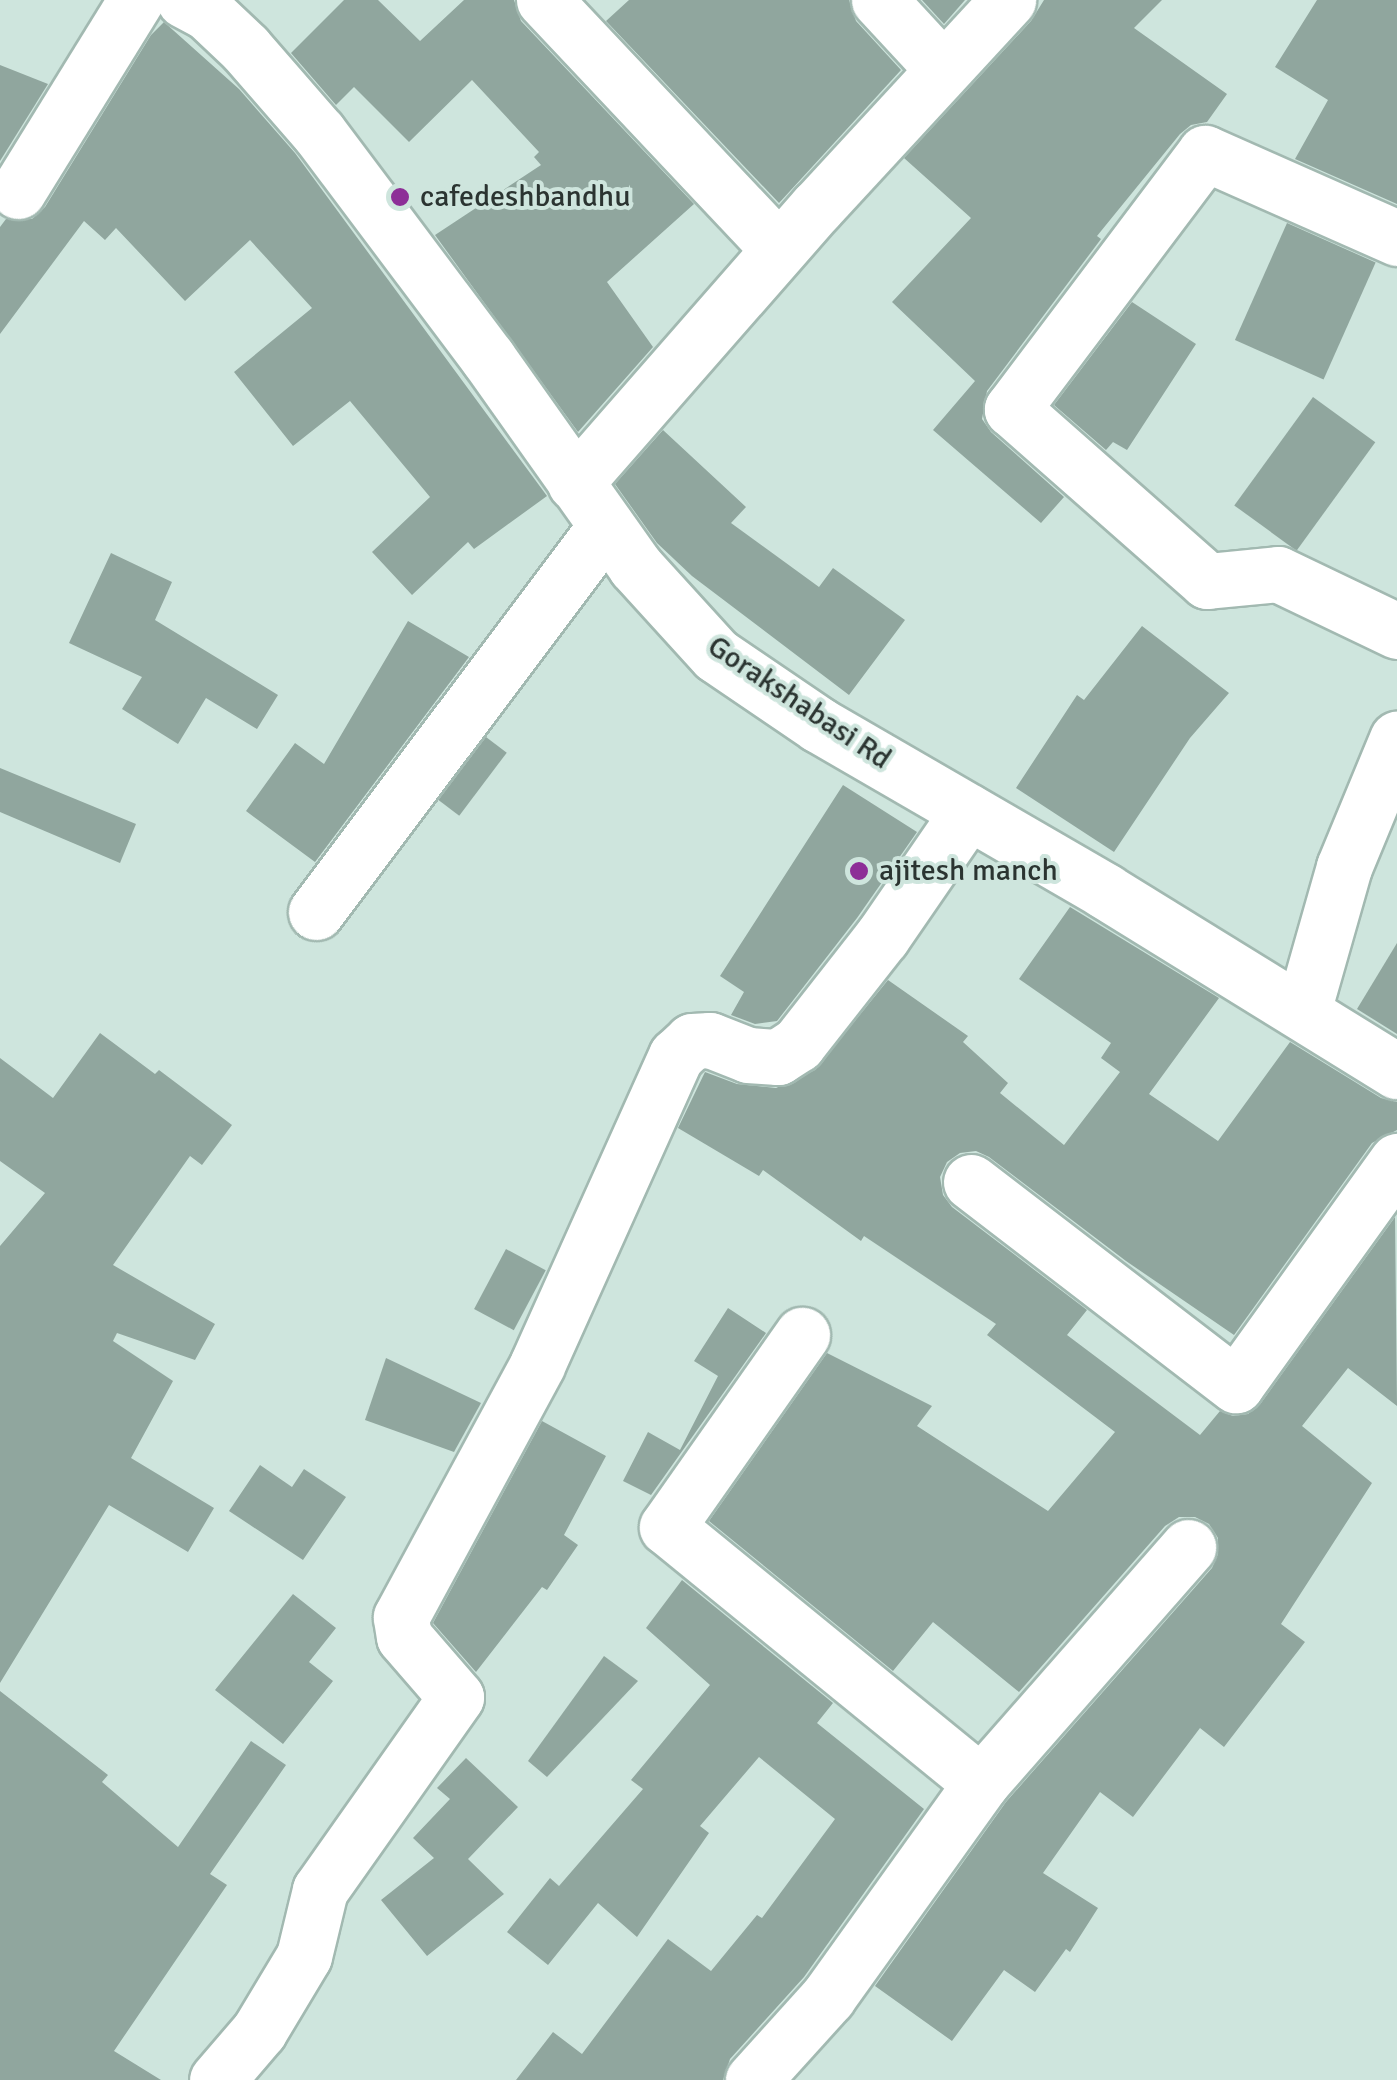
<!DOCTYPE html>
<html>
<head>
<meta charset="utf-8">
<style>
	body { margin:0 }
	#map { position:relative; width:1397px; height:2080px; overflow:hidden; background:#cee5dd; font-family:Signika,sans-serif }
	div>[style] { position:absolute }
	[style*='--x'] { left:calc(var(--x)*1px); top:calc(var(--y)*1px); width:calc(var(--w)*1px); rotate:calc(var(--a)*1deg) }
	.building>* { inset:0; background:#90a69e; transform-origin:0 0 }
	.roads { filter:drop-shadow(2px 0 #a2b9b1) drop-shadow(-2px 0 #a2b9b1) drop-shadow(0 2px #a2b9b1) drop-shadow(0 -2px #a2b9b1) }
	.minor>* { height:55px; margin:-27.5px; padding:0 27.5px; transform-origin:27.5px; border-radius:27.5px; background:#fff }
	.tertiary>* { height:55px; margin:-27.5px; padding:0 27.5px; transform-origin:27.5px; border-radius:27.5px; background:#fff }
	.dots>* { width:28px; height:28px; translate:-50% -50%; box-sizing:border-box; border:5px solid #cee5dd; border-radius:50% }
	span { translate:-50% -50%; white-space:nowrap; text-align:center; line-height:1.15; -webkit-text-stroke:8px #cee5dd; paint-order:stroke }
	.poi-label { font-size:30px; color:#2b3431 }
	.left { translate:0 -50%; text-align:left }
	.street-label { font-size:30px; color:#2b3431 }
</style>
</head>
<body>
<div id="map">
	<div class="building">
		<div style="clip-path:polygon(344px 0,378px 0,420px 41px,464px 0,514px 0,521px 21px,694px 204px,607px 282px,653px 347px,578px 432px,435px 235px,541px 165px,534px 157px,539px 152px,472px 80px,409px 142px,354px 87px,336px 105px,291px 53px)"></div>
		<div style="clip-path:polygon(629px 0,849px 0,856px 21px,901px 70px,779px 203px,606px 21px)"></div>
		<div style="clip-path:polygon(922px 0,965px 0,944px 24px)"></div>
		<div style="clip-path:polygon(1044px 0,1162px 0,1134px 28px,1227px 94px,1207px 122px,1191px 125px,1180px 134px,1097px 236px,1101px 239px,987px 391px,982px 419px,991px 432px,1064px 497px,1041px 523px,933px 430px,975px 381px,892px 302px,971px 218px,904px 158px,1031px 21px)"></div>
		<div style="clip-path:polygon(1317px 0,1397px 0,1397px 204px,1295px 159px,1328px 100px,1275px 67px)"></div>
		<div style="clip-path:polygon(164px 22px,239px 89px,295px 153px,547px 496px,474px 549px,468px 542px,412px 595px,372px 552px,430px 497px,350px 401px,293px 446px,234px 372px,312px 308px,250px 240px,185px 301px,116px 228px,105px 240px,84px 221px,0 334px,0 227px,6px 219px,32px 219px,45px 207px,151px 35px)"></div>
		<div style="clip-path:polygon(0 65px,48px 84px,0 161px)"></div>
		<div style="left:1287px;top:223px;width:97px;height:128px;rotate:24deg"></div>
		<div style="clip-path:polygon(1132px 302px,1196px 344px,1127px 450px,1113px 442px,1106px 450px,1054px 405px)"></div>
		<div style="left:1313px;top:397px;width:77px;height:134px;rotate:36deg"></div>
		<div style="clip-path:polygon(663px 430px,746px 507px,731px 523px,819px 587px,833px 568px,905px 620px,849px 695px,692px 576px,657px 543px,615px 484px)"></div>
		<div style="clip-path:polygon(111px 553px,172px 582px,155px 620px,278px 695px,257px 729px,206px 698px,178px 744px,122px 709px,142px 677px,69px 643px)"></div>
		<div style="clip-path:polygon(408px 621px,469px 657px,315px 862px,246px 811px,295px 743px,324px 764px)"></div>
		<div style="clip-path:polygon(1142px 626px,1229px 693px,1190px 738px,1114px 852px,1016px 788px,1077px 695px,1084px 700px)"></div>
		<div style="left:486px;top:737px;width:26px;height:79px;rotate:37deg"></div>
		<div style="clip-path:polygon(0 768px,136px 824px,120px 863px,0 812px)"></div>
		<div style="clip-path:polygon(843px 785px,917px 832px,857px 918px,777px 1021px,755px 1024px,731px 1015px,744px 992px,720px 976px)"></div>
		<div style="clip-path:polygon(1070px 907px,1219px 998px,1149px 1094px,1218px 1141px,1290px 1042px,1381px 1098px,1397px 1102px,1397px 1130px,1372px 1143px,1234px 1335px,1126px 1261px,989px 1157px,976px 1151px,960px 1153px,947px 1162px,940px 1177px,943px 1195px,952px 1207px,1087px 1310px,1067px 1335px,1200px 1435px,1220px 1411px,1233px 1416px,1248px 1414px,1261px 1403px,1395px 1217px,1397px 1406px,1348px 1368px,1302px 1426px,1372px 1483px,1281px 1624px,1305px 1642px,1224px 1747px,1200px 1728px,1133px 1817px,1100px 1792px,1043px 1873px,1098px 1908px,1070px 1952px,1066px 1949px,1035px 1992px,1004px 1970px,952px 2041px,875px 1986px,1006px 1802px,1212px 1568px,1218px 1554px,1218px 1538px,1209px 1524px,1195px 1517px,1179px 1517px,1165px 1526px,1019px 1692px,933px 1622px,893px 1671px,709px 1521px,827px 1353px,932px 1406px,917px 1426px,1048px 1511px,1115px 1432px,987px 1335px,996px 1324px,864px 1236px,861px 1241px,763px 1170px,759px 1176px,678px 1128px,705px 1072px,737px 1084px,776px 1088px,815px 1070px,888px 980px,968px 1036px,963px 1042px,1008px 1083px,1000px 1093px,1064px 1145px,1120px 1072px,1101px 1058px,1111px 1043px,1019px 979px)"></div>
		<div style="clip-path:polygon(1397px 943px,1397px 1034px,1357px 1009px)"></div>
		<div style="clip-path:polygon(100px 1033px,155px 1074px,159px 1070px,232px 1125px,202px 1165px,190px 1156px,113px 1265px,215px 1324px,195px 1360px,117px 1333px,113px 1341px,173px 1381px,131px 1458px,214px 1508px,188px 1552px,109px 1505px,0 1683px,0 1246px,45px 1193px,0 1161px,0 1058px,53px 1098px)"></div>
		<div style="left:506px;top:1249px;width:45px;height:68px;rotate:28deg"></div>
		<div style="clip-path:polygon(728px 1308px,766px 1333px,651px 1495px,623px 1481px,648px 1432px,680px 1450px,718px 1376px,694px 1361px)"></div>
		<div style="clip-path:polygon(386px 1358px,481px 1403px,454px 1452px,365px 1420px)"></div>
		<div style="clip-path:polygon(542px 1421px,606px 1456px,564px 1535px,578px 1545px,547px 1590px,542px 1587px,476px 1672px,433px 1623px)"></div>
		<div style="clip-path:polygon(260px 1465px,292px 1487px,304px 1469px,346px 1497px,303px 1560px,229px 1511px)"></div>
		<div style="clip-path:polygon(682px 1580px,833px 1703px,817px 1723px,924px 1809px,804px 1977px,730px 2059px,723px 2080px,516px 2080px,553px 2032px,582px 2054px,668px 1939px,711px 1971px,757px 1915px,762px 1918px,835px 1819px,759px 1757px,700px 1826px,709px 1833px,637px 1937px,598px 1903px,548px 1965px,507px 1932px,550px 1878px,559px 1886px,643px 1789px,631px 1780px,710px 1685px,646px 1628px)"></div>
		<div style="clip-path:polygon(293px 1594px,336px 1628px,309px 1662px,333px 1681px,283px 1744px,215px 1690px)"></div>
		<div style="clip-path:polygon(604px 1656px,638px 1681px,547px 1777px,528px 1761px)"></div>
		<div style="clip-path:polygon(0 1691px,108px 1775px,102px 1782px,178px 1847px,251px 1741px,286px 1765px,210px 1874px,227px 1885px,114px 2051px,161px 2080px,0 2080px)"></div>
		<div style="clip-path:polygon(466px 1758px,518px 1807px,468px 1859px,504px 1894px,427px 1956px,381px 1900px,434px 1858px,413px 1838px,450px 1799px,437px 1788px)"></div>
	</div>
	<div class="roads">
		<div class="minor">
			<div style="--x:544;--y:0;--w:342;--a:46.7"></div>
			<div style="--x:879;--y:0;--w:94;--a:47.2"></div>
			<div style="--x:18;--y:191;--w:225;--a:-58.3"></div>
			<div style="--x:1397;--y:238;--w:210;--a:-156.1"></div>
			<div style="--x:1205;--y:153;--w:321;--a:127"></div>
			<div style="--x:1012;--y:409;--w:260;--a:41.4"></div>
			<div style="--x:1207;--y:581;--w:71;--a:-5.6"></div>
			<div style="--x:1278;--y:574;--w:132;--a:25.6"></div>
			<div style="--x:575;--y:483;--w:367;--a:-48.8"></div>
			<div style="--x:817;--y:207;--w:282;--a:-47.3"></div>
			<div style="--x:316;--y:912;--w:483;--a:-53.1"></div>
			<div style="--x:1303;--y:1011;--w:150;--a:-74.1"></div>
			<div style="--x:1344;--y:867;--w:139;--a:-67.5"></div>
			<div style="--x:971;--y:1182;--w:334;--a:37.5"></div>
			<div style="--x:1236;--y:1385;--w:276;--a:-54.3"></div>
			<div style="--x:981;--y:1783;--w:314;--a:-48.7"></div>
			<div style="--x:217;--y:2080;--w:65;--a:-49.4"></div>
			<div style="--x:259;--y:2031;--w:87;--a:-59"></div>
			<div style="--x:304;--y:1956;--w:68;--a:-76.4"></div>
			<div style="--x:320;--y:1890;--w:236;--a:-54.8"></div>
			<div style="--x:456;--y:1697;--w:79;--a:-130.9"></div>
			<div style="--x:404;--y:1637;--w:20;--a:-99"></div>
			<div style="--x:401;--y:1617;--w:286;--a:-61.6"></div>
			<div style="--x:537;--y:1365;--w:339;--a:-65.8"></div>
			<div style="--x:676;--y:1056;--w:22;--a:-43"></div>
			<div style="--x:692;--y:1041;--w:18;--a:-3"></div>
			<div style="--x:710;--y:1040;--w:41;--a:21.5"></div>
			<div style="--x:748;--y:1055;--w:30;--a:4"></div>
			<div style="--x:778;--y:1057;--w:24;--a:-33"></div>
			<div style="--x:798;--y:1044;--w:136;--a:-51.9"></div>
			<div style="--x:882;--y:937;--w:152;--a:-55.5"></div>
			<div style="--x:753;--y:2080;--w:112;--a:-47.9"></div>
			<div style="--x:828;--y:1997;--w:263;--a:-54.4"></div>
			<div style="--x:981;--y:1783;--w:405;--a:-140.8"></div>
			<div style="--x:667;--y:1527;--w:235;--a:-54.9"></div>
		</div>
		<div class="tertiary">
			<div style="--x:184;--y:0;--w:27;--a:28"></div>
			<div style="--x:208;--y:13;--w:51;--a:43.4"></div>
			<div style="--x:245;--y:48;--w:113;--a:49"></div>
			<div style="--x:319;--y:133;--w:281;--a:53.1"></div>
			<div style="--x:488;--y:358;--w:255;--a:54.7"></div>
			<div style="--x:635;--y:566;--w:120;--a:47.7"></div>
			<div style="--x:716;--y:655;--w:125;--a:34.2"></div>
			<div style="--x:819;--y:725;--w:331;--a:30.1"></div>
			<div style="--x:1105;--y:891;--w:343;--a:31.7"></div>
		</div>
	</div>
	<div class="dots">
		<div style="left:400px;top:197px;background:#8d2e97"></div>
		<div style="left:859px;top:871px;background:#8d2e97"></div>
	</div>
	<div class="poi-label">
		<span class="left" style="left:420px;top:197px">cafedeshbandhu</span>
		<span class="left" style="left:879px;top:871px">ajitesh manch</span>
	</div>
	<div class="street-label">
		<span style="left:799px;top:703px;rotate:34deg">Gorakshabasi Rd</span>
	</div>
</div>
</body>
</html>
